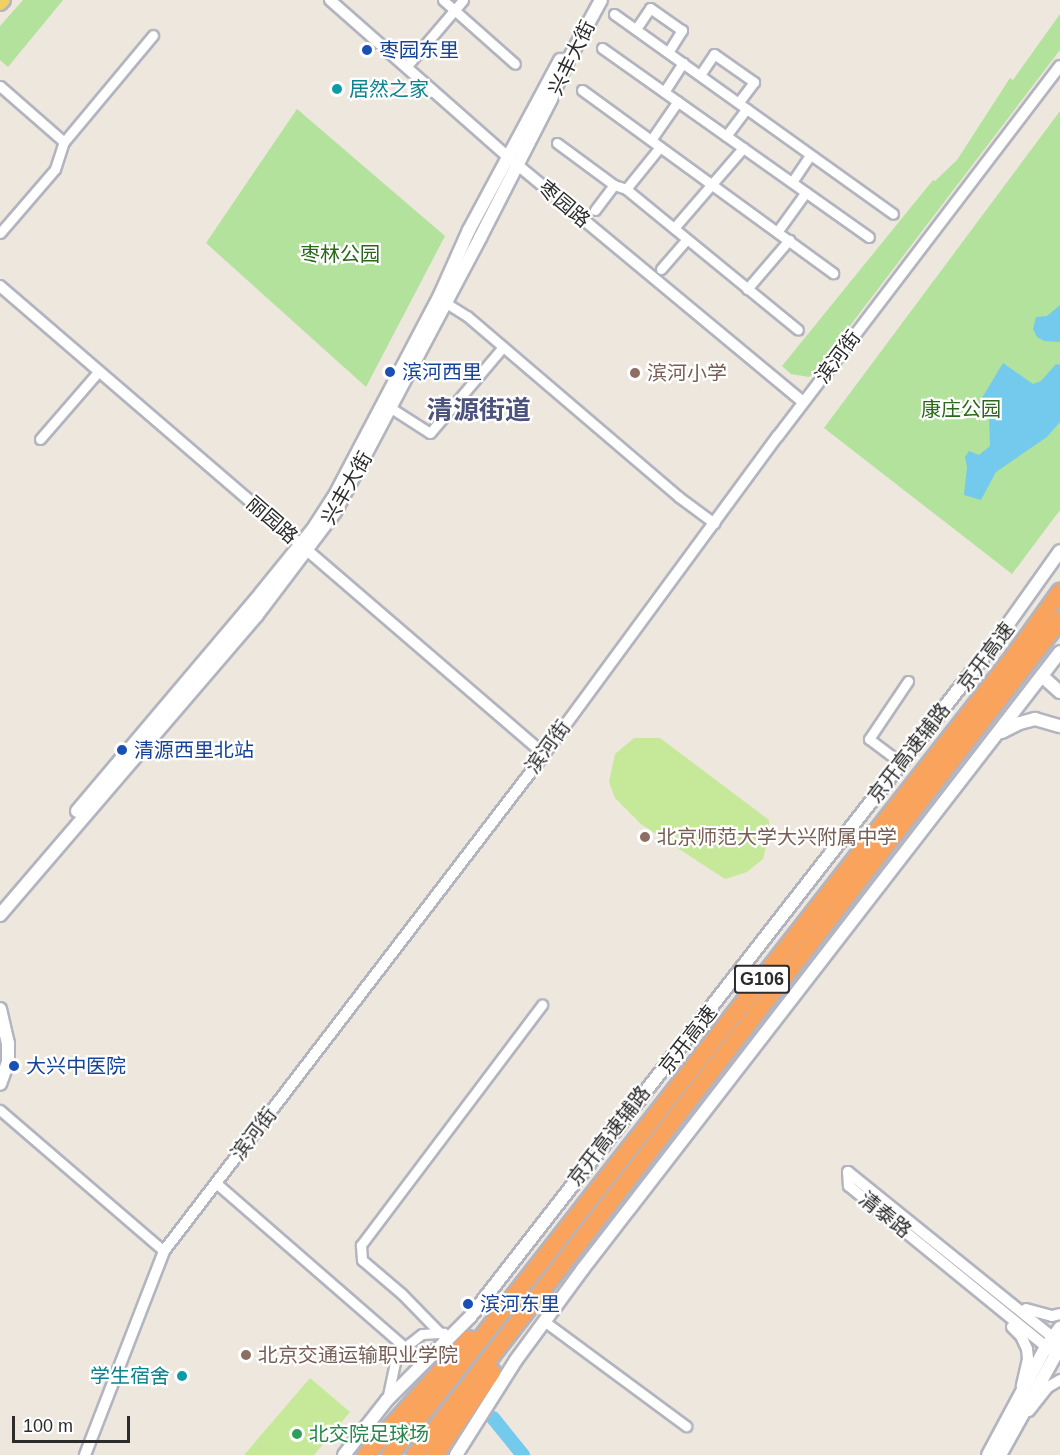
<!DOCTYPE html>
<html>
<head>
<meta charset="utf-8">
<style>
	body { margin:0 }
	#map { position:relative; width:1060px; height:1455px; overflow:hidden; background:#ede7de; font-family:Arial,"Noto Sans SC",sans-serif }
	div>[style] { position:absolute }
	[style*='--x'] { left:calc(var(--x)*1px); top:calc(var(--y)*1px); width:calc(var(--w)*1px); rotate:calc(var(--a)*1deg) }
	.green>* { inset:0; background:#b3e29c }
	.pitch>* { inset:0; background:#c5e998 }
	.water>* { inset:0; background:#74caec }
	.river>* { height:14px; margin:-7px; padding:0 7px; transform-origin:7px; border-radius:7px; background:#74caec }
	.roads { filter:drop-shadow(2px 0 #b2b4bf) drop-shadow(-2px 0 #b2b4bf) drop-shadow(0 2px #b2b4bf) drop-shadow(0 -2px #b2b4bf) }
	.minor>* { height:9px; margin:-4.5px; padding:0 4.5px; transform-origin:4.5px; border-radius:4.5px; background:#fff }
	.tertiary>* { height:10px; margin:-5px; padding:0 5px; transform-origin:5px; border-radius:5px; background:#fff }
	.secondary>* { height:12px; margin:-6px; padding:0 6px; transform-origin:6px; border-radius:6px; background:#fff }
	.primary>* { height:14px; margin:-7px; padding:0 7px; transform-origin:7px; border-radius:7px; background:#eed063 }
	.motorway>* { height:16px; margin:-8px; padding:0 8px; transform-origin:8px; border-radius:8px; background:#faa35c }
	.dots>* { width:16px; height:16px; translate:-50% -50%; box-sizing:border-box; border:3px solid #fff; border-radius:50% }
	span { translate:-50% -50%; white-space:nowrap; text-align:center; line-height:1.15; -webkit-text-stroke:4.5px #fff; paint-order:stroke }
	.shield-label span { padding:2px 4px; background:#fff; border:2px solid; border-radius:4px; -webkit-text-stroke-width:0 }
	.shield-label { font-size:18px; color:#2c2c2c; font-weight:700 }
	.transit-label { font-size:20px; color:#164399 }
	.left { translate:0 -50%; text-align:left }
	.street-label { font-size:20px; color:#2c2c2c }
	.culture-label { font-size:20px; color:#0d838f }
	.right { translate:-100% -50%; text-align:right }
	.park-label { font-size:20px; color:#2b681c }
	.education-label { font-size:20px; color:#785e54 }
	.leisure-label { font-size:20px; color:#27864d }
	.district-label { font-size:26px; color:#4d547c; font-weight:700 }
	.scale { position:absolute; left:12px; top:1416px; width:118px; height:27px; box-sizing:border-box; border:3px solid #2c2c2c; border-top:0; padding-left:8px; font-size:18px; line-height:21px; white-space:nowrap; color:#2c2c2c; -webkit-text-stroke:4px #fff; paint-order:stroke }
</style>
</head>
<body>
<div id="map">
	<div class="green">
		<div style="clip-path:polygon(23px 0,63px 0,8px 67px,0 60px,0 26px)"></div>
		<div style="clip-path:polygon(1060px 14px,1060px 50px,814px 373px,809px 377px,791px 374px,782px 366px,933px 180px,935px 181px,957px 160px,1010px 78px,1013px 80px)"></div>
		<div style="clip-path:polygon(297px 109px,445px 236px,366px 387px,206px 243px)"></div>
		<div style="clip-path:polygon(1060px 111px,1060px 510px,1012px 574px,824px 428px)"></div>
	</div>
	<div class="pitch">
		<div style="clip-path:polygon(634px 738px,660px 738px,769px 820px,768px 838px,763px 859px,747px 872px,725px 879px,641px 824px,615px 798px,609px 782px,615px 754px)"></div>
		<div style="clip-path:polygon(310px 1378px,350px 1412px,314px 1455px,244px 1455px)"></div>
	</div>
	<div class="water">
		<div style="clip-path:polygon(1060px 305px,1060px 342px,1044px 341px,1037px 337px,1033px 329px,1036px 317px,1047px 316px)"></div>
		<div style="clip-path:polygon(1003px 363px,1033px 384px,1041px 381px,1056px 364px,1060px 365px,1060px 422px,1047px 437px,996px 472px,981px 500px,964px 495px,967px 467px,965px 457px,969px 451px,979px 455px,990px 446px,989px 415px,975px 416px,977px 406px)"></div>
	</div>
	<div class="river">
		<div style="--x:493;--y:1418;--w:48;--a:51"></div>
	</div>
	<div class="roads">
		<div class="minor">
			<div style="--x:443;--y:0;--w:96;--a:41.6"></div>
			<div style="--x:614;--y:14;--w:343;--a:35.6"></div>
			<div style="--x:636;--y:29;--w:25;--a:-56"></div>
			<div style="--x:650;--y:8;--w:39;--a:35"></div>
			<div style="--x:682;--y:30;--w:26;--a:122"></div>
			<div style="--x:602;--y:48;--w:327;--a:35.3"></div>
			<div style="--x:406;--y:67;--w:88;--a:-49.6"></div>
			<div style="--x:700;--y:75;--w:25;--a:-56"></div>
			<div style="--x:714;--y:54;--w:49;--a:35"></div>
			<div style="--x:754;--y:82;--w:26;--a:127"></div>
			<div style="--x:0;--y:86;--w:85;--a:41.2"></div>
			<div style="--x:582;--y:90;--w:311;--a:36.1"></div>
			<div style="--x:664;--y:92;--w:35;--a:-57"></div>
			<div style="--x:726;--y:136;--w:34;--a:-53"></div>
			<div style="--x:651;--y:140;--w:47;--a:-55.3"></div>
			<div style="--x:557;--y:143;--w:71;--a:36.4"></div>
			<div style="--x:614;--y:185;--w:13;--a:18"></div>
			<div style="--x:626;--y:189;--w:222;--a:39.3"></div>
			<div style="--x:792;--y:182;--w:32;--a:-56"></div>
			<div style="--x:626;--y:189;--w:54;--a:-51"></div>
			<div style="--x:595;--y:210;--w:31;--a:-53"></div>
			<div style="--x:674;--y:228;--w:106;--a:-49.2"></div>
			<div style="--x:777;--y:232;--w:49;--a:-54.1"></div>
			<div style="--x:0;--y:233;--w:84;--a:-49.3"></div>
			<div style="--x:55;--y:169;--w:28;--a:-72"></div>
			<div style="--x:64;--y:142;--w:139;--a:-50.2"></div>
			<div style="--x:661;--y:269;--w:38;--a:-49"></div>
			<div style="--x:747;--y:289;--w:65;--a:-49.4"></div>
			<div style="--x:446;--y:303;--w:25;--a:32"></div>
			<div style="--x:467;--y:316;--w:279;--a:40.5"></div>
			<div style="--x:679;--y:497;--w:44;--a:36.6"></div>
			<div style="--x:391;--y:408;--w:46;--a:32.7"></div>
			<div style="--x:430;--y:433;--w:113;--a:-49.7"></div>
			<div style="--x:40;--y:439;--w:90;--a:-49.1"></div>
			<div style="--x:901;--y:763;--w:40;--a:-143"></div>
			<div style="--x:869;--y:739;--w:70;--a:-56.1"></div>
			<div style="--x:0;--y:1110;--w:216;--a:40.7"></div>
			<div style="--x:216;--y:1183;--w:252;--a:41"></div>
			<div style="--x:544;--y:1321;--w:177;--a:36.5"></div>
			<div style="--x:441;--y:1334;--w:56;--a:-134.3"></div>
			<div style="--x:402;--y:1294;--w:52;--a:-139.6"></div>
			<div style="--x:362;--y:1260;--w:15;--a:-94"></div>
			<div style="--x:361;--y:1245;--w:301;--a:-53"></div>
			<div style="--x:387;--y:1400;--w:40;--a:-78"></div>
			<div style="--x:395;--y:1361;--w:22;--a:-51"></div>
			<div style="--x:409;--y:1344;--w:16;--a:-38"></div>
			<div style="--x:422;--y:1334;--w:22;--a:-3"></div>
		</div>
		<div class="tertiary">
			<div style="--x:330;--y:0;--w:237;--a:41.4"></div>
			<div style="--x:508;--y:157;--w:383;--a:39.7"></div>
			<div style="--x:0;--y:286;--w:718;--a:40.71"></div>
			<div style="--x:848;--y:1172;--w:14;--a:86"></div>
			<div style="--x:849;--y:1186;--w:261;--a:39.2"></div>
			<div style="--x:848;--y:1172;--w:272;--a:38.9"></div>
			<div style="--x:1026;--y:1309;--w:27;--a:15"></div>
			<div style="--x:1052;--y:1316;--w:8;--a:-14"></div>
			<div style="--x:1012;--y:1327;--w:13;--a:45"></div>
			<div style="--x:1021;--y:1336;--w:14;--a:65"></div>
			<div style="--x:1027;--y:1349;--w:10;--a:84"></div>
			<div style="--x:1028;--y:1359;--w:28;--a:103"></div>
			<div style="--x:1029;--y:1411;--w:31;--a:-52"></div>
			<div style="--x:1048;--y:1387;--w:14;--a:-30"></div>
			<div style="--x:85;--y:1455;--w:219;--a:-68.8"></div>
			<div style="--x:164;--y:1251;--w:607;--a:-52.56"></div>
			<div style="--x:533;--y:769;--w:413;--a:-53.7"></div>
			<div style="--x:778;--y:436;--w:465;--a:-52.7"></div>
		</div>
		<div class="secondary">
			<div style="--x:1042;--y:676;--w:24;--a:42"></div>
			<div style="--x:1002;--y:732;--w:20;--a:-27"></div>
			<div style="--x:1020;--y:723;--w:16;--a:-15"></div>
			<div style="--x:1035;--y:719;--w:26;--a:16"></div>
			<div style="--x:77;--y:811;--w:285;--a:-49.8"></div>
			<div style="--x:261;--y:593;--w:82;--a:-50.9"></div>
			<div style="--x:313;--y:529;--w:38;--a:-57"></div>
			<div style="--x:334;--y:497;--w:228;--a:-62.3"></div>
			<div style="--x:440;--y:295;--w:71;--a:-66"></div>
			<div style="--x:469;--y:230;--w:193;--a:-61.8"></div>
			<div style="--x:0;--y:915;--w:395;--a:-49.4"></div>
			<div style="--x:257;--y:615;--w:129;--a:-52.9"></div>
			<div style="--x:335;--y:512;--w:310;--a:-62.1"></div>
			<div style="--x:480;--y:238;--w:156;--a:-62.9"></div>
			<div style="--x:551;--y:99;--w:36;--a:-67"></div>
			<div style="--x:565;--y:66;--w:75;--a:-61.4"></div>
			<div style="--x:0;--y:1009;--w:35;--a:77"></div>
			<div style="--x:8;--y:1043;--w:19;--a:90"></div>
			<div style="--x:8;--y:1062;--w:23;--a:110"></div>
			<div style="--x:344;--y:1455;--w:70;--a:-52"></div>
			<div style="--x:387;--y:1400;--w:117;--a:-45"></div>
			<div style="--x:470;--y:1317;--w:857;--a:-52.11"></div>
			<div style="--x:996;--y:641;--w:110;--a:-54.6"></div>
			<div style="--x:456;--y:1455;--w:112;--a:-57.7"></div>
			<div style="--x:516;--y:1360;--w:112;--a:-53.7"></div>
			<div style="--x:582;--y:1270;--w:781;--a:-52.28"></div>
			<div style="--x:988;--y:1455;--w:123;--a:-61.8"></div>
			<div style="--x:1046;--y:1347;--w:24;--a:-54"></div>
			<div style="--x:1000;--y:1455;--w:124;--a:-60.9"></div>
		</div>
		<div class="primary">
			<div style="--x:0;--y:3;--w:4;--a:-45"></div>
		</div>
		<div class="motorway">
			<div style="--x:366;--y:1455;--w:155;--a:-48.4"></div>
			<div style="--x:390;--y:1455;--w:1014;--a:-52.01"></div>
			<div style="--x:1014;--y:656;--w:79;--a:-54.3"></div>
			<div style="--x:415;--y:1455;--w:1055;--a:-52.32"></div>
			<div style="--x:435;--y:1455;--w:101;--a:-55.5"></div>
		</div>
	</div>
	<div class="dots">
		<div style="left:367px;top:50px;background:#1a4fb4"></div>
		<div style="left:337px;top:89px;background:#0f9aa8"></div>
		<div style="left:390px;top:372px;background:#1a4fb4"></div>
		<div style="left:635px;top:373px;background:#8d6e63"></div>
		<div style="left:122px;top:750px;background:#1a4fb4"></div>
		<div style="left:645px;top:837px;background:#8d6e63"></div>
		<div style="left:14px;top:1066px;background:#1a4fb4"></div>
		<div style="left:468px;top:1304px;background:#1a4fb4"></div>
		<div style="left:246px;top:1355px;background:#8d6e63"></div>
		<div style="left:182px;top:1376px;background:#0f9aa8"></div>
		<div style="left:297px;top:1434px;background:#2e9e5b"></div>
	</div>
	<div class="shield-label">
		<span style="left:762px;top:979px">G106</span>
	</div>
	<div class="transit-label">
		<span class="left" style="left:379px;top:50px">枣园东里</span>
		<span class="left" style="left:402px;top:372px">滨河西里</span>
		<span class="left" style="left:134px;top:750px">清源西里北站</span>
		<span class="left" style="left:26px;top:1066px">大兴中医院</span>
		<span class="left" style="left:480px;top:1304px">滨河东里</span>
	</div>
	<div class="street-label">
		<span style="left:572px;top:58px;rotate:-64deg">兴丰大街</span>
		<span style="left:564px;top:204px;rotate:40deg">枣园路</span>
		<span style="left:838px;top:357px;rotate:-53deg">滨河街</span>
		<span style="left:347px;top:488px;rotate:-60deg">兴丰大街</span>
		<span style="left:272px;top:520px;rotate:41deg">丽园路</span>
		<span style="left:986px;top:657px;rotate:-53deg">京开高速</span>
		<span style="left:548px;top:747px;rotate:-54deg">滨河街</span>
		<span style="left:909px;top:753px;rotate:-52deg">京开高速辅路</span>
		<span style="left:688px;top:1040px;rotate:-52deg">京开高速</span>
		<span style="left:254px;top:1134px;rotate:-53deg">滨河街</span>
		<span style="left:609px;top:1136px;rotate:-52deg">京开高速辅路</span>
		<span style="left:885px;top:1215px;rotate:39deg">清泰路</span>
	</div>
	<div class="culture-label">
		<span class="left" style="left:349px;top:89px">居然之家</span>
		<span class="right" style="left:170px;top:1376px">学生宿舍</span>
	</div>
	<div class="park-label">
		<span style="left:340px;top:254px">枣林公园</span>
		<span style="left:961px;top:409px">康庄公园</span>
	</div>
	<div class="education-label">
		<span class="left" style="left:647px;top:373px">滨河小学</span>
		<span class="left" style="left:657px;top:837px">北京师范大学大兴附属中学</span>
		<span class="left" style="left:258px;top:1355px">北京交通运输职业学院</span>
	</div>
	<div class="leisure-label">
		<span class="left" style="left:309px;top:1434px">北交院足球场</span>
	</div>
	<div class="district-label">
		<span style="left:479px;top:411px">清源街道</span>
	</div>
	<div class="scale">100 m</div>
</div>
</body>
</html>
